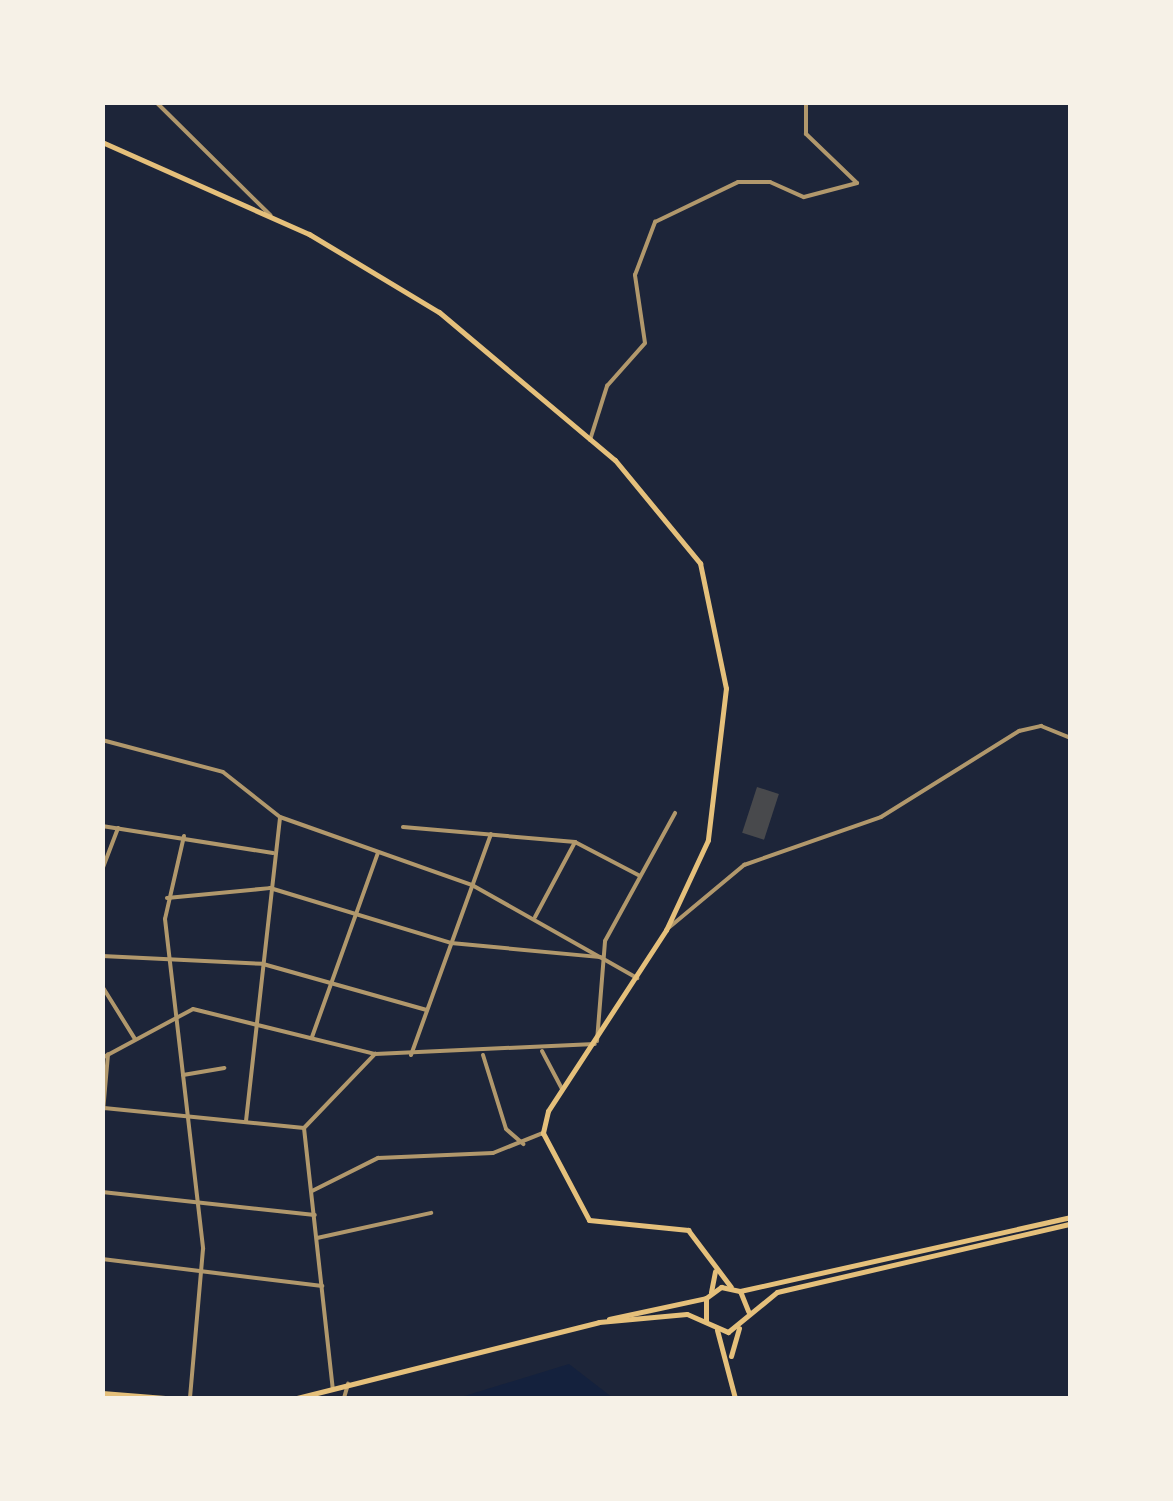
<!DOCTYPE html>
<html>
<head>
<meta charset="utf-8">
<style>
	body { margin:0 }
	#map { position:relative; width:1173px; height:1501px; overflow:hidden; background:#14213d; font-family:"Fira Sans Condensed",sans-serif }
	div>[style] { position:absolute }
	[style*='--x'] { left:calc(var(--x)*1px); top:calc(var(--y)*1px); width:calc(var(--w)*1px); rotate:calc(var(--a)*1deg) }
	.green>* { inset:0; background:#1d2539 }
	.building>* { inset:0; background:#48494c; transform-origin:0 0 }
	.minor>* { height:4px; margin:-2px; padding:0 2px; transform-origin:2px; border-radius:2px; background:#b1986c }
	.secondary>* { height:5px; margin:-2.5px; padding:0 2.5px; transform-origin:2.5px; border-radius:2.5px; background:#e5c07b }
	.primary>* { height:5px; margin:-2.5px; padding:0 2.5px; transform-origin:2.5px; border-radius:2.5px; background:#e5c07b }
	span { translate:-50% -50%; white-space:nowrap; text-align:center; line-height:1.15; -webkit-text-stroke:8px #f6f1e7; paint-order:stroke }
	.frame { position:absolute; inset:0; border:105px solid #f6f1e7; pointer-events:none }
</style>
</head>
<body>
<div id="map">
	<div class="green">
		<div style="clip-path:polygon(102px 103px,1070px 103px,1070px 1398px,613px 1398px,569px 1364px,458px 1398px,103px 1398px)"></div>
	</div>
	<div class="building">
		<div style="left:757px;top:787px;width:23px;height:48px;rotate:18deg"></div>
	</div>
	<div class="minor">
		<div style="--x:156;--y:102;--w:161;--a:44.7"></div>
		<div style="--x:590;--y:440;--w:57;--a:-72.5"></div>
		<div style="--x:607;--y:386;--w:57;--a:-48.5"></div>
		<div style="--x:645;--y:343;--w:69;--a:-98.4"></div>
		<div style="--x:635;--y:275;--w:57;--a:-69.3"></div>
		<div style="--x:655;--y:222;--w:92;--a:-25.7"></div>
		<div style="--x:738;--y:182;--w:32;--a:0"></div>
		<div style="--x:770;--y:182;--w:37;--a:24"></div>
		<div style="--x:804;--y:197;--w:55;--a:-14.8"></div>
		<div style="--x:857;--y:183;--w:71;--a:-136.1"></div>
		<div style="--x:806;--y:134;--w:32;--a:-90"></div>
		<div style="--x:102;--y:740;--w:125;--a:14.8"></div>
		<div style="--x:223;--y:772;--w:73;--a:38.3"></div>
		<div style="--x:280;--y:817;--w:204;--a:19.5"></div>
		<div style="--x:472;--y:885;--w:147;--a:29.4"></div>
		<div style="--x:102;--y:826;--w:173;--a:9"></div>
		<div style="--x:403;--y:827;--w:173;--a:5"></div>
		<div style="--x:575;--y:842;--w:73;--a:27.6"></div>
		<div style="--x:184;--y:836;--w:85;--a:102.9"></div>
		<div style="--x:165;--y:919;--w:332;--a:83.4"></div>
		<div style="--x:203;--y:1249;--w:150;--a:95"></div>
		<div style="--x:102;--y:870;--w:45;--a:-69.1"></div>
		<div style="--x:167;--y:898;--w:103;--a:-5.5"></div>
		<div style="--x:270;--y:888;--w:189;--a:16.9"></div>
		<div style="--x:451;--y:943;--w:150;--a:5.4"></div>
		<div style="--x:600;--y:957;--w:43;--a:29.6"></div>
		<div style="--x:535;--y:917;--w:85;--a:-61.9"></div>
		<div style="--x:666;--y:930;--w:102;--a:-39.8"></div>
		<div style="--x:744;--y:865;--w:145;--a:-19.3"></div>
		<div style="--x:881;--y:817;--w:163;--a:-31.9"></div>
		<div style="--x:1019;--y:731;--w:23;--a:-13"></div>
		<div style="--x:1041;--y:726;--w:31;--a:22"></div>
		<div style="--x:102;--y:956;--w:161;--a:2.8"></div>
		<div style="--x:263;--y:964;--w:170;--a:15.7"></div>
		<div style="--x:102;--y:986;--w:62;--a:58.1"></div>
		<div style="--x:312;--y:1037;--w:195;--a:-70.3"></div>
		<div style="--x:597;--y:1041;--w:100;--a:-85.4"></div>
		<div style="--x:605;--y:941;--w:146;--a:-61.3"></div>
		<div style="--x:542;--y:1051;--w:43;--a:62.2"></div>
		<div style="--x:411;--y:1055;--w:235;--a:-70.1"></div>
		<div style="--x:483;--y:1055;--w:77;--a:72.7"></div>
		<div style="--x:506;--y:1129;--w:23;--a:41"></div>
		<div style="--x:102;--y:1058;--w:103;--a:-28.3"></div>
		<div style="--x:193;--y:1009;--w:187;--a:13.9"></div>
		<div style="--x:375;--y:1054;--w:220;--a:-2.6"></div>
		<div style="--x:183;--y:1075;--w:42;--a:-9.7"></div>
		<div style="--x:104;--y:1108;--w:201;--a:5.7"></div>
		<div style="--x:246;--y:1121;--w:305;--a:-83.6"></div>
		<div style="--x:102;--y:1123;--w:69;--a:-85"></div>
		<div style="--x:304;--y:1128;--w:263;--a:83.7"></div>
		<div style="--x:304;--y:1128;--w:103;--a:-46.2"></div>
		<div style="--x:312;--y:1191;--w:74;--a:-26.6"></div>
		<div style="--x:378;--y:1158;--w:115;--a:-2.5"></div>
		<div style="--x:493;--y:1153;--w:54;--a:-21.8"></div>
		<div style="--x:102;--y:1192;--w:214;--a:6.2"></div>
		<div style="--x:317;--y:1238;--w:117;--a:-12.4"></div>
		<div style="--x:102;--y:1259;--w:222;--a:7"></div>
		<div style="--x:344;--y:1398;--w:15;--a:-74"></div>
	</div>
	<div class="secondary">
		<div style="--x:102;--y:142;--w:227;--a:24"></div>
		<div style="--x:309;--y:234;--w:152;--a:31"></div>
		<div style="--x:439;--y:312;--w:230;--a:40.1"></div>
		<div style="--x:615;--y:460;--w:134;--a:50.5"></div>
		<div style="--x:700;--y:563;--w:128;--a:78.3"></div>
		<div style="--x:726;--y:688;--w:153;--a:96.8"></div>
		<div style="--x:708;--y:840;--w:99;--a:115"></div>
		<div style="--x:666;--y:930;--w:216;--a:123.1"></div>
		<div style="--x:548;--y:1111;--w:23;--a:103"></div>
		<div style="--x:543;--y:1133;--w:98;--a:62.1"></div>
		<div style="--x:589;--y:1220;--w:100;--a:5.8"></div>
		<div style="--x:688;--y:1230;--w:71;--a:53"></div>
		<div style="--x:711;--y:1292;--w:21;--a:-79"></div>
		<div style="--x:717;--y:1330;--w:70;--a:75.2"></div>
		<div style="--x:731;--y:1356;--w:29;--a:-74"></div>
	</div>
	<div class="primary">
		<div style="--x:740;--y:1291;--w:338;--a:-12.6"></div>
		<div style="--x:609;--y:1319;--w:99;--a:-12.2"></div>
		<div style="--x:706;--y:1320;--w:22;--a:-90"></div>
		<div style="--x:706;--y:1298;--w:19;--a:-36"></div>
		<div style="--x:721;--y:1287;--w:19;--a:12"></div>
		<div style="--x:740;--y:1291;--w:22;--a:68"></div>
		<div style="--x:599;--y:1322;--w:88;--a:-5.2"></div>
		<div style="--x:687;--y:1314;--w:45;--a:23.7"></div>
		<div style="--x:728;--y:1332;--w:63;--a:-39.2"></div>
		<div style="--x:777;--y:1292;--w:301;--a:-13.1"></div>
		<div style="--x:102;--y:1393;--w:63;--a:4.5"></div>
		<div style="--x:297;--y:1398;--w:311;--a:-14.1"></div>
	</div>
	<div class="frame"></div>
</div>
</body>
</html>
